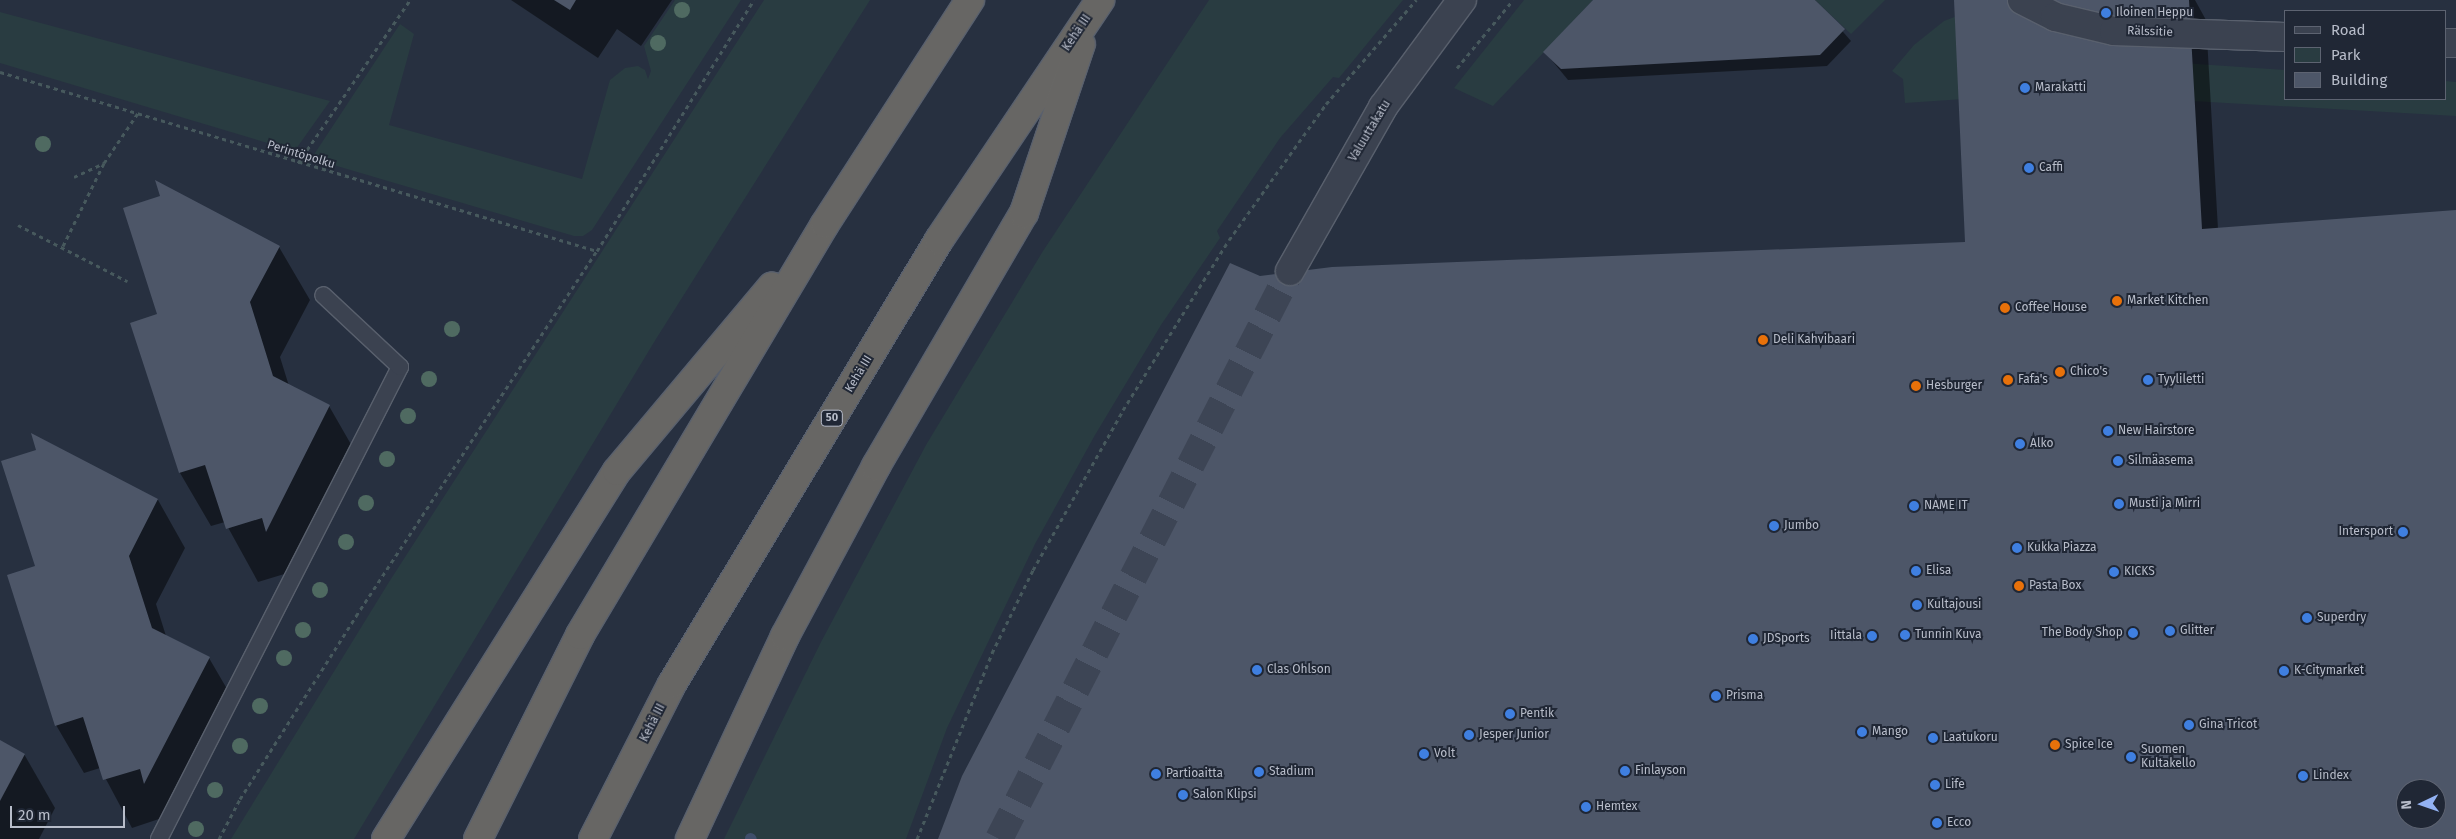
<!DOCTYPE html>
<html>
<head>
<meta charset="utf-8">
<style>
	body { margin:0 }
	#map { position:relative; width:2456px; height:839px; overflow:hidden; background:#273040; font-family:"Fira Sans",sans-serif }
	div>[style] { position:absolute }
	[style*='--x'] { left:calc(var(--x)*1px); top:calc(var(--y)*1px); width:calc(var(--w)*1px); rotate:calc(var(--a)*1deg) }
	.green>* { inset:0; background:#293c41 }
	.shadow>* { inset:0; background:#0007 }
	.stream>* { height:11px; margin:-5.5px; padding:0 5.5px; transform-origin:5.5px; border-radius:5.5px; background:#3f4e6a }
	.building>* { inset:0; background:#4d5668 }
	.minor-tunnel>* { height:28px; margin-top:-14px; transform-origin:0; background:repeating-linear-gradient(90deg,#3d4555 0 28px,transparent 0 42px) }
	.path>* { height:3px; margin-top:-1.5px; transform-origin:0; background:repeating-linear-gradient(90deg,#47595d 0 4px,transparent 0 8px) }
	.roads { filter:drop-shadow(1px 0 #59606d) drop-shadow(-1px 0 #59606d) drop-shadow(0 1px #59606d) drop-shadow(0 -1px #59606d) }
	.service>* { height:16px; margin:-8px; padding:0 8px; transform-origin:8px; border-radius:8px; background:#3b4250 }
	.minor>* { height:28px; margin:-14px; padding:0 14px; transform-origin:14px; border-radius:14px; background:#3b4250 }
	.tertiary>* { height:28px; margin:-14px; padding:0 14px; transform-origin:14px; border-radius:14px; background:#3b4250 }
	.trunk>* { height:28px; margin:-14px; padding:0 14px; transform-origin:14px; border-radius:14px; background:#676664 }
	.trees>* { width:16px; height:16px; margin:-8px; border-radius:50%; background:#4f6a61 }
	.dots>* { width:14px; height:14px; translate:-50% -50%; box-sizing:border-box; border:2px solid #202735; border-radius:50% }
	span { translate:-50% -50%; white-space:nowrap; text-align:center; line-height:1.15; -webkit-text-stroke:4px #202735; paint-order:stroke }
	.shield-label span { padding:1px 4px; background:#202735; border:1px solid; border-radius:4px; -webkit-text-stroke-width:0 }
	.shield-label { font-size:11px; color:#b8bdca; font-weight:700 }
	.poi-label { font-size:12px; color:#b8bdca }
	.left { translate:0 -50%; text-align:left }
	.right { translate:-100% -50%; text-align:right }
	.street-label { font-size:12px; color:#b8bdca }
	.legend { position:absolute; left:2284px; top:10px; width:162px; height:90px; box-sizing:border-box; background:#202735; border:1px solid #5d6371; margin:0; padding:6px 9px; list-style:none; font-size:15px; color:#b8bdca }
	.legend li { display:flex; align-items:center; gap:10px; height:25px }
	.legend b { width:25px; border:1px solid #5d6371 }
	.north { position:absolute; left:2396px; top:779px; width:50px; height:50px; box-sizing:border-box; background:#202735; border:1px solid #5d6371; border-radius:50%; rotate:267deg; font-size:14px; font-weight:700; line-height:20px; text-align:center; color:#b8bdca }
	.north::after { content:''; display:block; margin:auto; width:18px; height:22px; background:#93b2f3; clip-path:polygon(50% 0,100% 100%,50% 72%,0 100%) }
	.scale { position:absolute; left:10px; top:806px; width:115px; height:22px; box-sizing:border-box; border:2px solid #b8bdca; border-top:0; padding-left:6px; font-size:15px; line-height:18px; white-space:nowrap; color:#b8bdca; -webkit-text-stroke:4px #202735; paint-order:stroke }
</style>
</head>
<body>
<div id="map">
	<div class="green">
		<div style="clip-path:polygon(675px 0,741px 0,592px 230px,583px 236px,574px 236px,320px 161px,313px 156px,400px 24px,414px 34px,389px 125px,582px 179px,610px 80px,625px 68px,638px 66px,645px 70px,648px 79px,651px 71px,644px 46px)"></div>
		<div style="clip-path:polygon(764px 0,870px 0,656px 339px,354px 839px,231px 839px,389px 582px)"></div>
		<div style="clip-path:polygon(1209px 0,1403px 0,1339px 78px,1333px 77px,1280px 138px,1217px 231px,1220px 238px,1161px 325px,1095px 435px,1035px 544px,947px 728px,906px 839px,724px 839px,821px 642px,926px 445px,1043px 251px)"></div>
		<div style="clip-path:polygon(1524px 0,1593px 0,1493px 106px,1454px 88px)"></div>
		<div style="clip-path:polygon(1815px 0,1885px 0,1851px 34px)"></div>
		<div style="clip-path:polygon(0 12px,330px 101px,296px 149px,281px 147px,0 63px)"></div>
		<div style="clip-path:polygon(1965px 13px,2080px 56px,2285px 70px,2285px 99px,2445px 99px,2445px 81px,2456px 82px,2456px 116px,2051px 93px,1905px 103px,1903px 79px,1892px 71px,1914px 45px,1944px 21px)"></div>
	</div>
	<div class="shadow">
		<div style="clip-path:polygon(511px 0,672px 0,641px 46px,617px 29px,598px 58px)"></div>
		<div style="clip-path:polygon(1595px 0,1815px 0,1851px 41px,1827px 66px,1568px 80px,1545px 52px)"></div>
		<div style="clip-path:polygon(evenodd,1955px 0,2195px 0,2206px 20px,2218px 229px,2456px 211px,2456px 839px,940px 839px,1260px 277px,1967px 243px,1955px 0,2406px 789px,2436px 789px,2436px 819px,2406px 819px,2406px 789px)"></div>
		<div style="clip-path:polygon(279px 247px,310px 300px,280px 357px,289px 386px,329px 406px,360px 460px,291px 572px,258px 582px,225px 522px,211px 526px,180px 473px,159px 315px)"></div>
		<div style="clip-path:polygon(33px 435px,158px 500px,185px 548px,156px 604px,166px 636px,209px 658px,237px 706px,173px 830px,165px 817px,132px 828px,100px 768px,84px 773px,56px 725px,36px 567px,38px 451px)"></div>
		<div style="clip-path:polygon(0 742px,24px 754px,55px 808px,39px 839px,0 839px)"></div>
	</div>
	<div class="stream">
		<div style="--x:750;--y:838;--w:1;--a:45"></div>
	</div>
	<div class="building">
		<div style="clip-path:polygon(554px 0,576px 0,570px 10px)"></div>
		<div style="clip-path:polygon(1593px 0,1815px 0,1845px 29px,1820px 55px,1561px 69px,1543px 52px)"></div>
		<div style="clip-path:polygon(evenodd,1954px 0,2189px 0,2202px 229px,2456px 210px,2456px 839px,938px 839px,962px 776px,1230px 263px,1260px 276px,1332px 267px,1965px 242px,1954px 0,2406px 789px,2436px 789px,2436px 819px,2406px 819px,2406px 789px)"></div>
		<div style="clip-path:polygon(155px 180px,280px 246px,250px 302px,273px 376px,330px 405px,266px 532px,262px 518px,226px 529px,205px 465px,179px 473px,130px 323px,157px 314px,123px 208px,160px 196px)"></div>
		<div style="clip-path:polygon(31px 433px,158px 499px,129px 556px,152px 628px,210px 657px,144px 784px,140px 769px,103px 780px,83px 717px,55px 726px,7px 575px,35px 566px,1px 461px,36px 450px)"></div>
		<div style="clip-path:polygon(0 740px,25px 754px,0 801px)"></div>
	</div>
	<div class="minor-tunnel">
		<div style="--x:999;--y:839;--w:638;--a:-62.87"></div>
	</div>
	<div class="path">
		<div style="--x:1457;--y:68;--w:88;--a:-50.5"></div>
		<div style="--x:0;--y:72;--w:623;--a:16.69"></div>
		<div style="--x:298;--y:163;--w:198;--a:-55.5"></div>
		<div style="--x:74;--y:177;--w:33;--a:-25"></div>
		<div style="--x:104;--y:163;--w:60;--a:-55.8"></div>
		<div style="--x:18;--y:225;--w:123;--a:27.2"></div>
		<div style="--x:63;--y:246;--w:93;--a:-63.7"></div>
		<div style="--x:219;--y:839;--w:45;--a:-62.3"></div>
		<div style="--x:240;--y:799;--w:217;--a:-57.6"></div>
		<div style="--x:356;--y:616;--w:437;--a:-56.6"></div>
		<div style="--x:597;--y:251;--w:296;--a:-58"></div>
		<div style="--x:917;--y:839;--w:201;--a:-68"></div>
		<div style="--x:992;--y:653;--w:93;--a:-63.7"></div>
		<div style="--x:1033;--y:570;--w:184;--a:-60.6"></div>
		<div style="--x:1123;--y:410;--w:200;--a:-58.1"></div>
		<div style="--x:1229;--y:240;--w:167;--a:-54.5"></div>
		<div style="--x:1326;--y:104;--w:138;--a:-49.1"></div>
	</div>
	<div class="roads">
		<div class="service">
			<div style="--x:159;--y:839;--w:530;--a:-62.95"></div>
			<div style="--x:400;--y:367;--w:105;--a:-136.9"></div>
		</div>
		<div class="minor">
			<div style="--x:1290;--y:271;--w:189;--a:-60.4"></div>
			<div style="--x:1383;--y:107;--w:133;--a:-53.6"></div>
		</div>
		<div class="tertiary">
			<div style="--x:2022;--y:0;--w:37;--a:27"></div>
			<div style="--x:2055;--y:17;--w:61;--a:13.3"></div>
			<div style="--x:2114;--y:31;--w:171;--a:2"></div>
			<div style="--x:2445;--y:43;--w:11;--a:0"></div>
		</div>
		<div class="trunk">
			<div style="--x:386;--y:839;--w:434;--a:-57.9"></div>
			<div style="--x:617;--y:471;--w:241;--a:-50"></div>
			<div style="--x:478;--y:839;--w:228;--a:-63.4"></div>
			<div style="--x:580;--y:635;--w:478;--a:-59.2"></div>
			<div style="--x:825;--y:224;--w:267;--a:-57.1"></div>
			<div style="--x:593;--y:839;--w:174;--a:-63"></div>
			<div style="--x:672;--y:684;--w:518;--a:-58.98"></div>
			<div style="--x:939;--y:240;--w:289;--a:-56.1"></div>
			<div style="--x:690;--y:839;--w:224;--a:-64.9"></div>
			<div style="--x:785;--y:636;--w:193;--a:-61.8"></div>
			<div style="--x:876;--y:466;--w:293;--a:-59.7"></div>
			<div style="--x:1024;--y:213;--w:178;--a:-71.4"></div>
		</div>
	</div>
	<div class="trees">
		<div style="left:682px;top:10px"></div>
		<div style="left:658px;top:43px"></div>
		<div style="left:43px;top:144px"></div>
		<div style="left:452px;top:329px"></div>
		<div style="left:429px;top:379px"></div>
		<div style="left:408px;top:416px"></div>
		<div style="left:387px;top:459px"></div>
		<div style="left:366px;top:503px"></div>
		<div style="left:346px;top:542px"></div>
		<div style="left:320px;top:590px"></div>
		<div style="left:303px;top:630px"></div>
		<div style="left:284px;top:658px"></div>
		<div style="left:260px;top:706px"></div>
		<div style="left:240px;top:746px"></div>
		<div style="left:215px;top:790px"></div>
		<div style="left:196px;top:829px"></div>
	</div>
	<div class="dots">
		<div style="left:2106px;top:13px;background:#3f7fe0"></div>
		<div style="left:2025px;top:88px;background:#3f7fe0"></div>
		<div style="left:2029px;top:168px;background:#3f7fe0"></div>
		<div style="left:2117px;top:301px;background:#e8710a"></div>
		<div style="left:2005px;top:308px;background:#e8710a"></div>
		<div style="left:1763px;top:340px;background:#e8710a"></div>
		<div style="left:2060px;top:372px;background:#e8710a"></div>
		<div style="left:2008px;top:380px;background:#e8710a"></div>
		<div style="left:2148px;top:380px;background:#3f7fe0"></div>
		<div style="left:1916px;top:386px;background:#e8710a"></div>
		<div style="left:2108px;top:431px;background:#3f7fe0"></div>
		<div style="left:2020px;top:444px;background:#3f7fe0"></div>
		<div style="left:2118px;top:461px;background:#3f7fe0"></div>
		<div style="left:2119px;top:504px;background:#3f7fe0"></div>
		<div style="left:1914px;top:506px;background:#3f7fe0"></div>
		<div style="left:1774px;top:526px;background:#3f7fe0"></div>
		<div style="left:2403px;top:532px;background:#3f7fe0"></div>
		<div style="left:2017px;top:548px;background:#3f7fe0"></div>
		<div style="left:1916px;top:571px;background:#3f7fe0"></div>
		<div style="left:2114px;top:572px;background:#3f7fe0"></div>
		<div style="left:2019px;top:586px;background:#e8710a"></div>
		<div style="left:1917px;top:605px;background:#3f7fe0"></div>
		<div style="left:2307px;top:618px;background:#3f7fe0"></div>
		<div style="left:2170px;top:631px;background:#3f7fe0"></div>
		<div style="left:2133px;top:633px;background:#3f7fe0"></div>
		<div style="left:1905px;top:635px;background:#3f7fe0"></div>
		<div style="left:1872px;top:636px;background:#3f7fe0"></div>
		<div style="left:1753px;top:639px;background:#3f7fe0"></div>
		<div style="left:1257px;top:670px;background:#3f7fe0"></div>
		<div style="left:2284px;top:671px;background:#3f7fe0"></div>
		<div style="left:1716px;top:696px;background:#3f7fe0"></div>
		<div style="left:1510px;top:714px;background:#3f7fe0"></div>
		<div style="left:2189px;top:725px;background:#3f7fe0"></div>
		<div style="left:1862px;top:732px;background:#3f7fe0"></div>
		<div style="left:1469px;top:735px;background:#3f7fe0"></div>
		<div style="left:1933px;top:738px;background:#3f7fe0"></div>
		<div style="left:2055px;top:745px;background:#e8710a"></div>
		<div style="left:1424px;top:754px;background:#3f7fe0"></div>
		<div style="left:2131px;top:757px;background:#3f7fe0"></div>
		<div style="left:1625px;top:771px;background:#3f7fe0"></div>
		<div style="left:1259px;top:772px;background:#3f7fe0"></div>
		<div style="left:1156px;top:774px;background:#3f7fe0"></div>
		<div style="left:2303px;top:776px;background:#3f7fe0"></div>
		<div style="left:1935px;top:785px;background:#3f7fe0"></div>
		<div style="left:1183px;top:795px;background:#3f7fe0"></div>
		<div style="left:1586px;top:807px;background:#3f7fe0"></div>
		<div style="left:1937px;top:823px;background:#3f7fe0"></div>
	</div>
	<div class="shield-label">
		<span style="left:832px;top:418px">50</span>
	</div>
	<div class="poi-label">
		<span class="left" style="left:2116px;top:13px">Iloinen Heppu</span>
		<span class="left" style="left:2035px;top:88px">Marakatti</span>
		<span class="left" style="left:2039px;top:168px">Caffi</span>
		<span class="left" style="left:2127px;top:301px">Market Kitchen</span>
		<span class="left" style="left:2015px;top:308px">Coffee House</span>
		<span class="left" style="left:1773px;top:340px">Deli Kahvibaari</span>
		<span class="left" style="left:2070px;top:372px">Chico's</span>
		<span class="left" style="left:2018px;top:380px">Fafa's</span>
		<span class="left" style="left:2158px;top:380px">Tyyliletti</span>
		<span class="left" style="left:1926px;top:386px">Hesburger</span>
		<span class="left" style="left:2118px;top:431px">New Hairstore</span>
		<span class="left" style="left:2030px;top:444px">Alko</span>
		<span class="left" style="left:2128px;top:461px">Silmäasema</span>
		<span class="left" style="left:2129px;top:504px">Musti ja Mirri</span>
		<span class="left" style="left:1924px;top:506px">NAME IT</span>
		<span class="left" style="left:1784px;top:526px">Jumbo</span>
		<span class="right" style="left:2393px;top:532px">Intersport</span>
		<span class="left" style="left:2027px;top:548px">Kukka Piazza</span>
		<span class="left" style="left:1926px;top:571px">Elisa</span>
		<span class="left" style="left:2124px;top:572px">KICKS</span>
		<span class="left" style="left:2029px;top:586px">Pasta Box</span>
		<span class="left" style="left:1927px;top:605px">Kultajousi</span>
		<span class="left" style="left:2317px;top:618px">Superdry</span>
		<span class="left" style="left:2180px;top:631px">Glitter</span>
		<span class="right" style="left:2123px;top:633px">The Body Shop</span>
		<span class="left" style="left:1915px;top:635px">Tunnin Kuva</span>
		<span class="right" style="left:1862px;top:636px">Iittala</span>
		<span class="left" style="left:1763px;top:639px">JDSports</span>
		<span class="left" style="left:1267px;top:670px">Clas Ohlson</span>
		<span class="left" style="left:2294px;top:671px">K-Citymarket</span>
		<span class="left" style="left:1726px;top:696px">Prisma</span>
		<span class="left" style="left:1520px;top:714px">Pentik</span>
		<span class="left" style="left:2199px;top:725px">Gina Tricot</span>
		<span class="left" style="left:1872px;top:732px">Mango</span>
		<span class="left" style="left:1479px;top:735px">Jesper Junior</span>
		<span class="left" style="left:1943px;top:738px">Laatukoru</span>
		<span class="left" style="left:2065px;top:745px">Spice Ice</span>
		<span class="left" style="left:2141px;top:757px">Suomen<br>Kultakello</span>
		<span class="left" style="left:1434px;top:754px">Volt</span>
		<span class="left" style="left:1635px;top:771px">Finlayson</span>
		<span class="left" style="left:1269px;top:772px">Stadium</span>
		<span class="left" style="left:1166px;top:774px">Partioaitta</span>
		<span class="left" style="left:2313px;top:776px">Lindex</span>
		<span class="left" style="left:1945px;top:785px">Life</span>
		<span class="left" style="left:1193px;top:795px">Salon Klipsi</span>
		<span class="left" style="left:1596px;top:807px">Hemtex</span>
		<span class="left" style="left:1947px;top:823px">Ecco</span>
	</div>
	<div class="street-label">
		<span style="left:2150px;top:32px;rotate:2deg">Rälssitie</span>
		<span style="left:1077px;top:33px;rotate:-56deg">Kehä III</span>
		<span style="left:1370px;top:131px;rotate:-59deg">Valuuttakatu</span>
		<span style="left:301px;top:155px;rotate:17deg">Perintöpolku</span>
		<span style="left:859px;top:374px;rotate:-59deg">Kehä III</span>
		<span style="left:653px;top:723px;rotate:-63deg">Kehä III</span>
	</div>
	<ul class="legend">
	<li><b style="height:6px;background:#3b4250"></b>Road</li>
	<li><b style="height:14px;background:#293c41"></b>Park</li>
	<li><b style="height:14px;background:#4d5668"></b>Building</li>
	</ul>
	<div class="north">N</div>
	<div class="scale">20 m</div>
</div>
</body>
</html>
